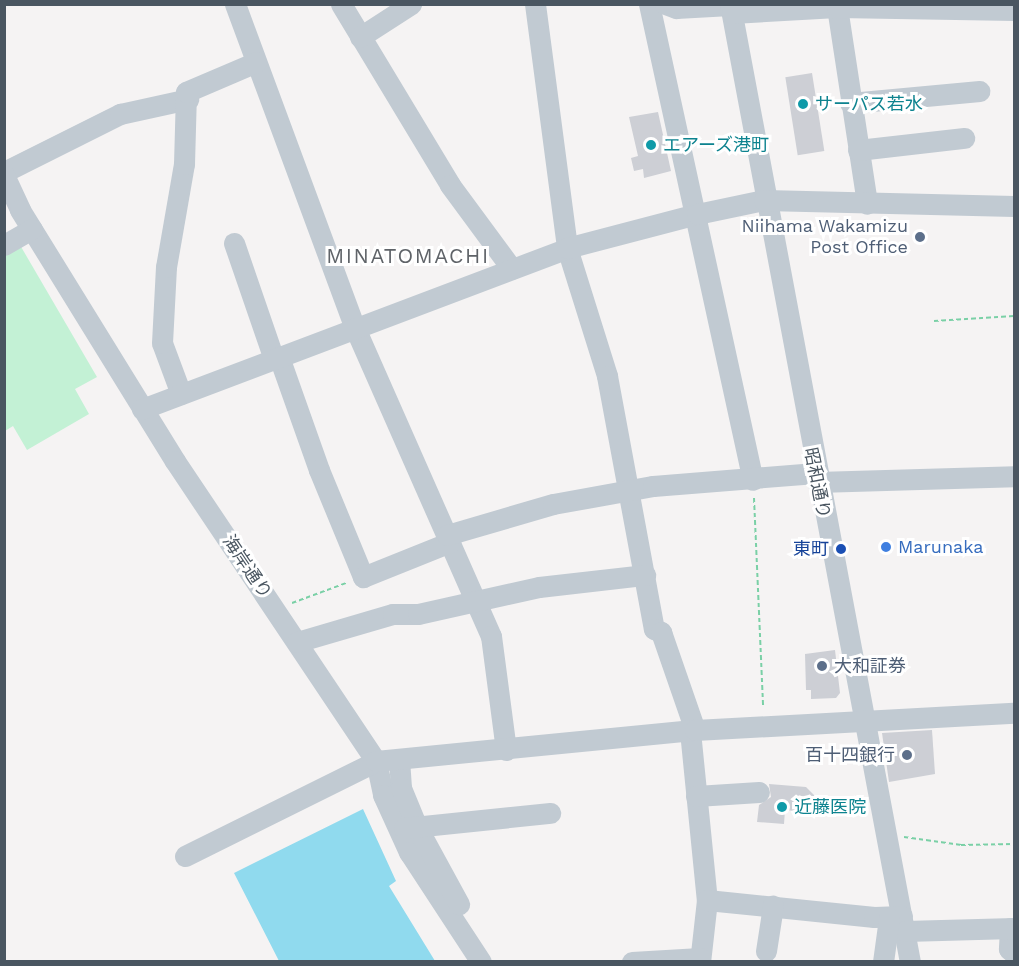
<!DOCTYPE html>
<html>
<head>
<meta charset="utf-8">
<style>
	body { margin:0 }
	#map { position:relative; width:1019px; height:966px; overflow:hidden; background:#f5f3f3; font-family:"Work Sans","Noto Sans JP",sans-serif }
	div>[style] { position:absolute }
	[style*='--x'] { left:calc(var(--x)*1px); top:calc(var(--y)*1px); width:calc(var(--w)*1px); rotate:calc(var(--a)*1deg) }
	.green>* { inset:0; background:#c3f1d5 }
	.water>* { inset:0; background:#90daee }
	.building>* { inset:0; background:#cdcfd5; transform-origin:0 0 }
	.path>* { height:2px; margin-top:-1px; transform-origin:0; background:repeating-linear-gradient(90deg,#7ad0a6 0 4.5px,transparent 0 7.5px) }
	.minor>* { height:21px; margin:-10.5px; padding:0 10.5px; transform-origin:10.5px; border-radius:10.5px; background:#c1cad2 }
	.dots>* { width:16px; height:16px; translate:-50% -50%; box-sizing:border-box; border:3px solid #fff; border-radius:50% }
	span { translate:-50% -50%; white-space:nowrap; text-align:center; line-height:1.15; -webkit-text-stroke:6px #fff; paint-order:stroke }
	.culture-label { font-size:18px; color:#0d838f }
	.left { translate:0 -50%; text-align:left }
	.service-label { font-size:18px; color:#4e5e75 }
	.right { translate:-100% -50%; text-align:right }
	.street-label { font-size:18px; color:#4a5661 }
	.shop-label { font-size:18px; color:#366cbe }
	.transit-label { font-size:18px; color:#164399 }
	.quarter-label { font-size:21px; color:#5f6368; letter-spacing:1.5px }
	.frame { position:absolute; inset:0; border:6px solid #4a5661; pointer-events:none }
</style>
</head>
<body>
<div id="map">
	<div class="green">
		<div style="clip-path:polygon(20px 245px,97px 377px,75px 389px,89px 414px,27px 450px,13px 426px,5px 431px,4px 254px)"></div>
	</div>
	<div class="water">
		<div style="clip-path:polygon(363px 809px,396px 881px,389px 886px,435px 961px,279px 961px,234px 873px)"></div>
	</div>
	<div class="building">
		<div style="left:812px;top:73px;width:79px;height:27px;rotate:81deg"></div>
		<div style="clip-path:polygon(658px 112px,671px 171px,644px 178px,643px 169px,634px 171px,631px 158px,638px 156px,629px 117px)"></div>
		<div style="clip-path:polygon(835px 650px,840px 693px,836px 698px,811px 699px,811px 690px,806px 690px,805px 654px)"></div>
		<div style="clip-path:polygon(932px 730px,935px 774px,889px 782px,882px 733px)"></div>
		<div style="clip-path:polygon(769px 784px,806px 787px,819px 800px,807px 804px,806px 812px,785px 810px,784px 824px,757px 822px,759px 805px,771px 797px)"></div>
	</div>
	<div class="path">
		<div style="--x:934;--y:321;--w:80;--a:-3.6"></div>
		<div style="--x:754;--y:498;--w:210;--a:87.5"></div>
		<div style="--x:292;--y:603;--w:58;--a:-20.3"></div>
		<div style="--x:904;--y:837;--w:58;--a:8"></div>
		<div style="--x:961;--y:845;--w:53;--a:-1.1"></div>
	</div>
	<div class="minor">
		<div style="--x:235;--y:4;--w:346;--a:69.7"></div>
		<div style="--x:355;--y:328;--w:337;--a:66.2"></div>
		<div style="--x:491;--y:636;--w:115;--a:82.5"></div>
		<div style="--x:341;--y:4;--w:211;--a:58.9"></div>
		<div style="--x:450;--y:185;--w:104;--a:53.6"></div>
		<div style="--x:535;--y:4;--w:246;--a:82.5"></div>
		<div style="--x:567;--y:248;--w:134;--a:72.6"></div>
		<div style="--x:607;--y:376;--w:257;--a:79.5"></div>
		<div style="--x:654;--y:629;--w:8;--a:23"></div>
		<div style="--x:661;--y:632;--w:104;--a:70.9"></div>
		<div style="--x:649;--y:4;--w:487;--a:77.7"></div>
		<div style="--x:665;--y:4;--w:12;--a:20"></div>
		<div style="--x:676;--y:8;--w:54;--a:-3.2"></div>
		<div style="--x:730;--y:4;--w:975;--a:79.36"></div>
		<div style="--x:837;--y:7;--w:199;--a:81.3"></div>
		<div style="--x:732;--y:13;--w:105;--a:-3.3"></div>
		<div style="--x:837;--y:7;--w:177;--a:1"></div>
		<div style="--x:360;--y:37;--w:61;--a:-32.9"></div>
		<div style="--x:850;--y:103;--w:130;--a:-5.3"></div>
		<div style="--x:858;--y:150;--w:107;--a:-6.5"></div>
		<div style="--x:4;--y:172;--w:130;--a:-26.6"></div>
		<div style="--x:120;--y:114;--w:70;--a:-12.4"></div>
		<div style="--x:4;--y:175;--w:38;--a:65"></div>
		<div style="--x:20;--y:210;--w:295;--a:58.3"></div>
		<div style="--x:175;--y:461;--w:361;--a:56.2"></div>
		<div style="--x:376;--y:761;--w:35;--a:78"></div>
		<div style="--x:383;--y:795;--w:63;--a:65.5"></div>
		<div style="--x:409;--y:852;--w:131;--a:56.8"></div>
		<div style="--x:234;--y:243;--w:123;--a:71"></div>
		<div style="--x:4;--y:245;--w:32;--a:-30"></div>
		<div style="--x:279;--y:357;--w:120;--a:70.5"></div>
		<div style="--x:319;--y:470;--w:116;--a:67.6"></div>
		<div style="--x:363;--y:577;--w:94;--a:-21.9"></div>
		<div style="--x:181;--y:394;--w:54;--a:-110.4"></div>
		<div style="--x:162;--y:343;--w:76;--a:-87"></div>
		<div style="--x:166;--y:267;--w:105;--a:-80.1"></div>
		<div style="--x:184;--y:164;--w:72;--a:-88.4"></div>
		<div style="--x:186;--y:92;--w:76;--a:-23.2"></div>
		<div style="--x:142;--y:409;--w:454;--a:-20.7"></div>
		<div style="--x:567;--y:248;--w:134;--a:-14.7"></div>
		<div style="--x:697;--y:214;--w:68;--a:-11.8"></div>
		<div style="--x:764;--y:200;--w:250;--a:1.4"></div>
		<div style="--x:817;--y:482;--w:197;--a:-1.7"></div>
		<div style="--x:447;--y:535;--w:110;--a:-16.3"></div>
		<div style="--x:553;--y:504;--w:102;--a:-10.2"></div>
		<div style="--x:653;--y:486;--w:163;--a:-4.6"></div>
		<div style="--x:297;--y:642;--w:100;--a:-16.3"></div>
		<div style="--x:393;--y:614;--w:25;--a:0"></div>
		<div style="--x:418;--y:614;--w:124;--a:-12.6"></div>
		<div style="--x:539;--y:587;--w:107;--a:-6.5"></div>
		<div style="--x:690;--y:731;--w:170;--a:84.3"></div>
		<div style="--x:707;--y:900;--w:62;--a:96.4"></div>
		<div style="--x:399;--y:759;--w:29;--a:86"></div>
		<div style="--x:401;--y:788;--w:42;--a:67.7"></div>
		<div style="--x:417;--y:827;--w:88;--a:61.4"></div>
		<div style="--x:696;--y:796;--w:63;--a:-3.6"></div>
		<div style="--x:404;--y:828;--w:147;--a:-5.9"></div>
		<div style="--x:185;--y:856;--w:213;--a:-26.4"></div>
		<div style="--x:376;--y:761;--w:321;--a:-5.6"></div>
		<div style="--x:695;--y:730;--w:319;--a:-3.1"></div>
		<div style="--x:707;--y:900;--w:168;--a:5.8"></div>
		<div style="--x:874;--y:917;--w:28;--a:-2"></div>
		<div style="--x:1010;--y:928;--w:21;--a:93"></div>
		<div style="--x:1009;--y:949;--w:6;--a:39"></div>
		<div style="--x:905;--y:931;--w:109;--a:-1.6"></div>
		<div style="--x:766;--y:951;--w:46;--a:-81.2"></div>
		<div style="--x:632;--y:962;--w:68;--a:-3.4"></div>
		<div style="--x:883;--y:962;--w:44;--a:-82.2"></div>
	</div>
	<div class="dots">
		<div style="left:803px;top:104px;background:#0f9aa8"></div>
		<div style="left:651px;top:145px;background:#0f9aa8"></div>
		<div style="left:920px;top:237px;background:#5c6f8a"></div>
		<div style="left:886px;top:547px;background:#3f7fe0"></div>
		<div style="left:841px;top:549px;background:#1a4fb4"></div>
		<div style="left:822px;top:666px;background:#5c6f8a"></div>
		<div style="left:907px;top:755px;background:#5c6f8a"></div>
		<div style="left:782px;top:807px;background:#0f9aa8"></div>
	</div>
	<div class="culture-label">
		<span class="left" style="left:815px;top:104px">サーパス若水</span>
		<span class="left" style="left:663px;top:145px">エアーズ港町</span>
		<span class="left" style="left:794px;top:807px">近藤医院</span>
	</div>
	<div class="service-label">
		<span class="right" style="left:908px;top:237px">Niihama Wakamizu<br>Post Office</span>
		<span class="left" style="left:834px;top:666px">大和証券</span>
		<span class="right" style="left:895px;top:755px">百十四銀行</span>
	</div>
	<div class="street-label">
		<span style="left:817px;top:483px;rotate:79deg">昭和通り</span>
		<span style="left:247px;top:567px;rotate:56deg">海岸通り</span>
	</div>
	<div class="shop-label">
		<span class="left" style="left:898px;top:547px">Marunaka</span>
	</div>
	<div class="transit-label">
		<span class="right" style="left:829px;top:549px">東町</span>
	</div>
	<div class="quarter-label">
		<span style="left:408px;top:256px">MINATOMACHI</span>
	</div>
	<div class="frame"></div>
</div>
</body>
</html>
